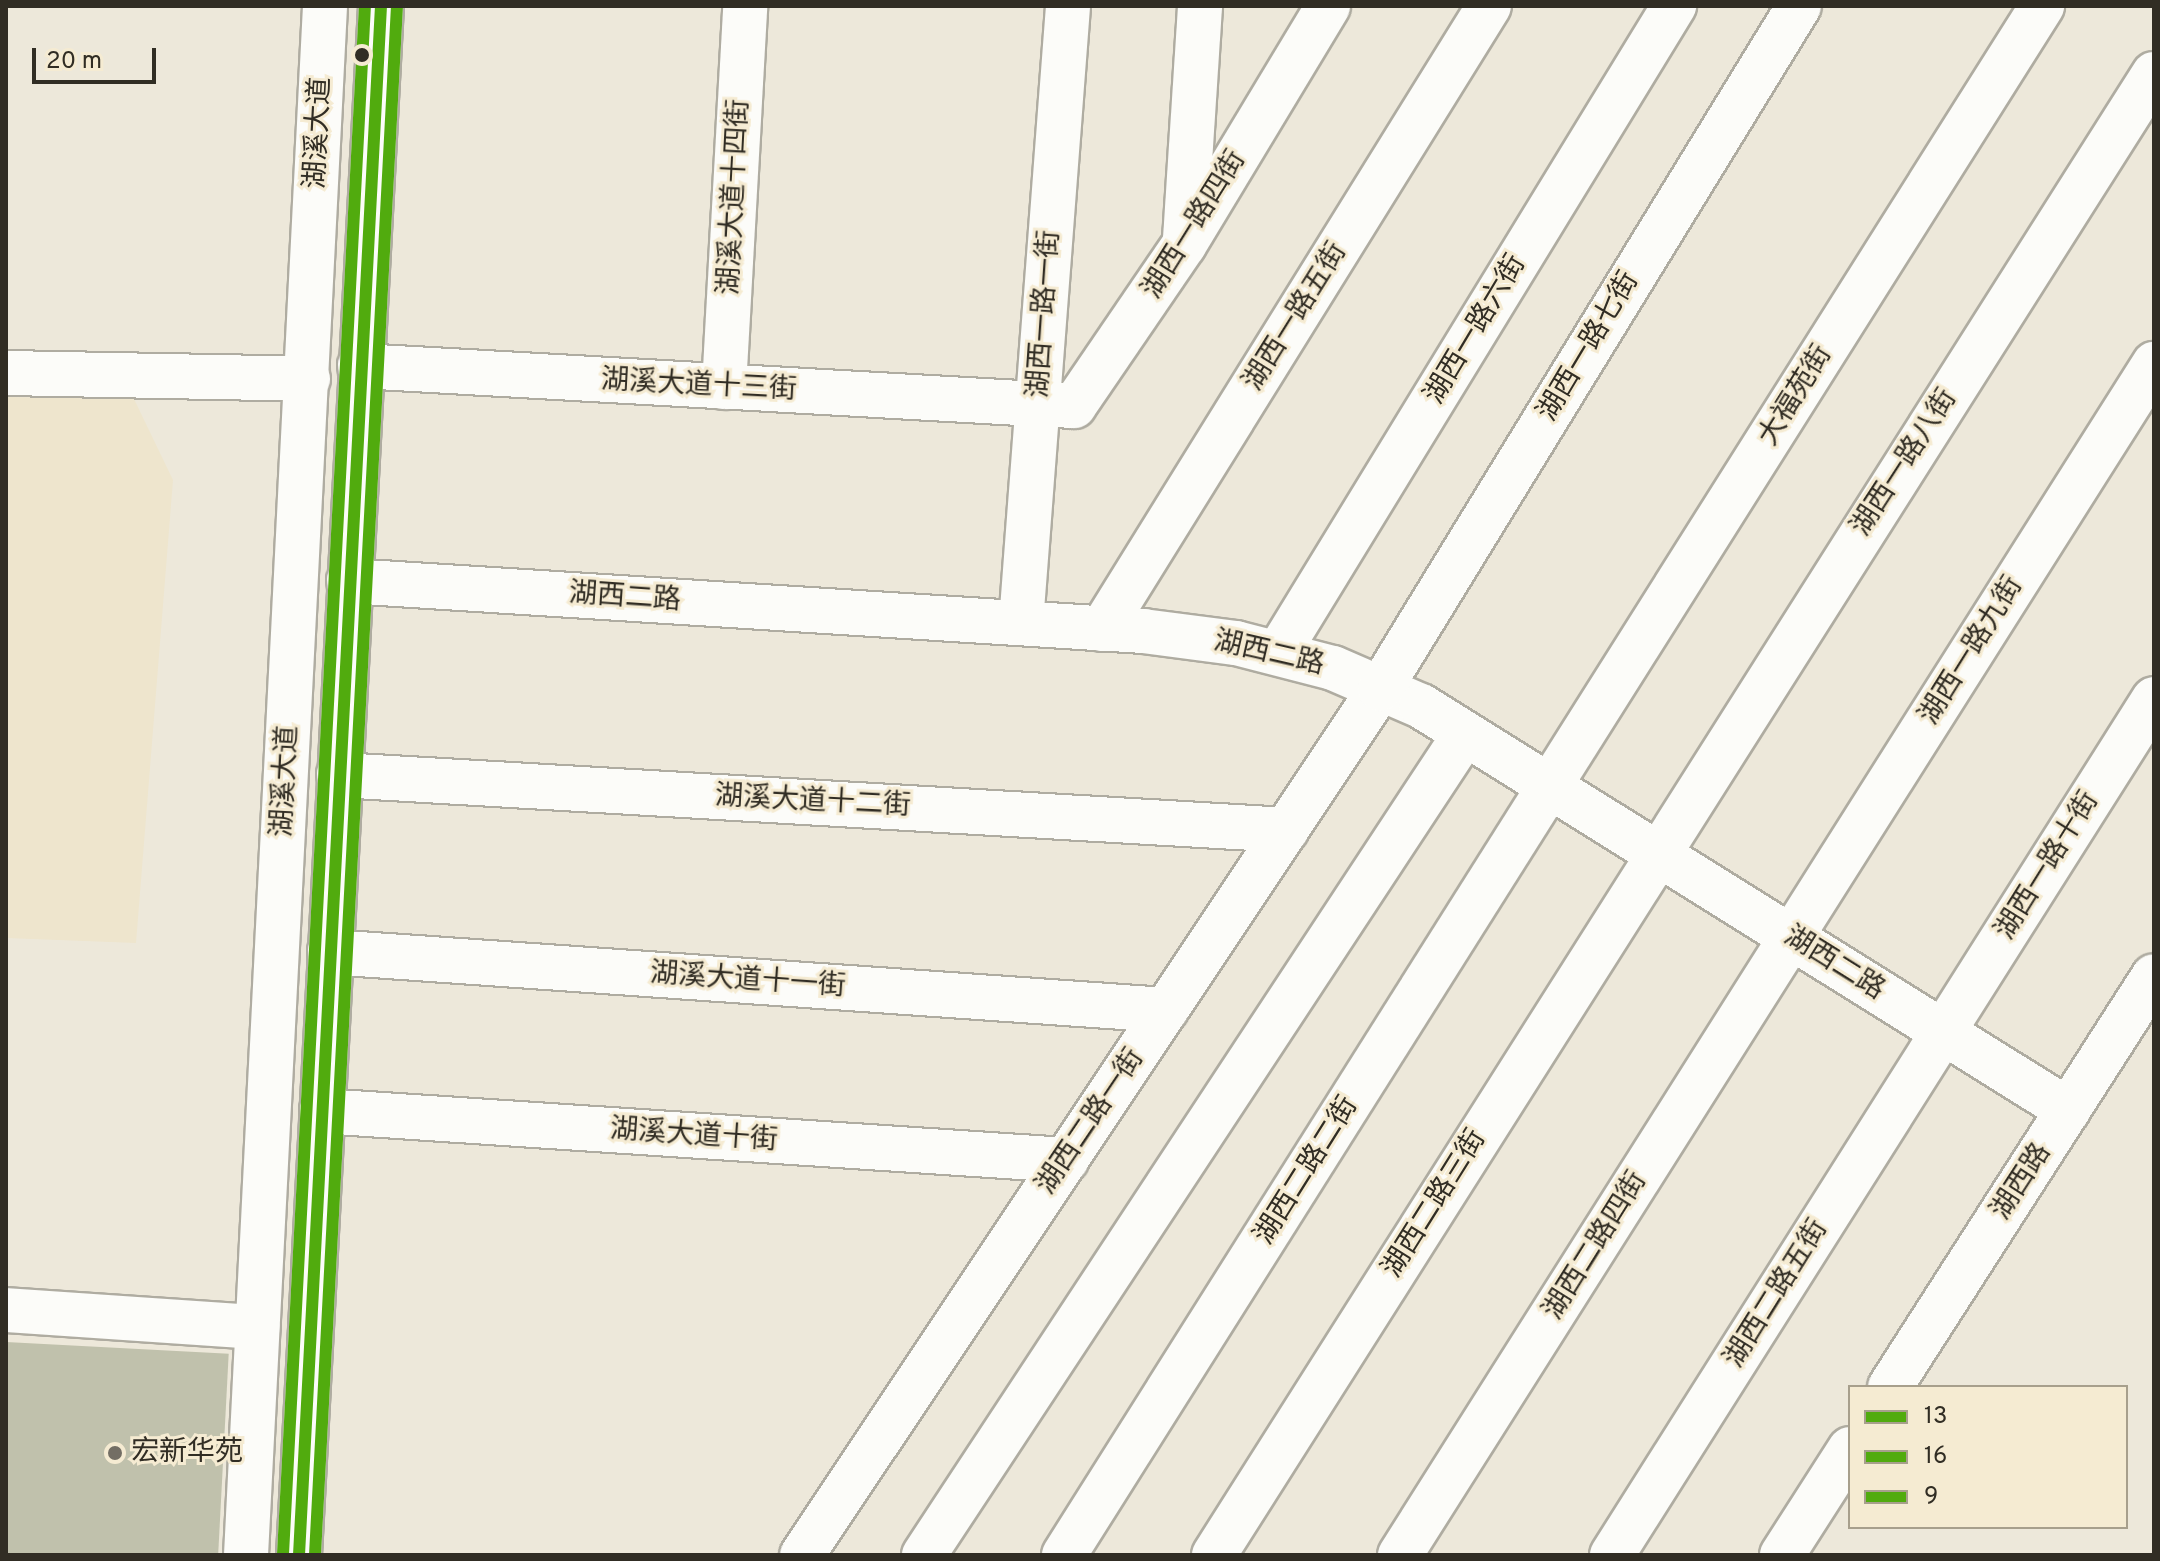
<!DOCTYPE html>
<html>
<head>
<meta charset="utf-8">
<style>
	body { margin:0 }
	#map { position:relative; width:2160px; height:1561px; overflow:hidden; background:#ede8da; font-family:Overpass,"Noto Sans SC",sans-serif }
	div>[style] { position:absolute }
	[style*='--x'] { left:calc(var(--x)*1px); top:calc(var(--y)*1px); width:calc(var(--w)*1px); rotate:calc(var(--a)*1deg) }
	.built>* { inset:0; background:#eee5cd }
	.building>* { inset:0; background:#c0c1ac; transform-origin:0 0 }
	.roads { filter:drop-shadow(2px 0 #afaca1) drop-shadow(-2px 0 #afaca1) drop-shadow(0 2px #afaca1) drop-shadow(0 -2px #afaca1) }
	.minor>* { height:44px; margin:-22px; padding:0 22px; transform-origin:22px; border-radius:22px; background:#fcfcf9 }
	.bus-1>* { height:12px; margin:-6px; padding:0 6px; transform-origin:6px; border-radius:6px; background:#51ab0e }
	.bus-2>* { height:12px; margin:-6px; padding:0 6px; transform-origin:6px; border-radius:6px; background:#51ab0e }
	.bus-3>* { height:12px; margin:-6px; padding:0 6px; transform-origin:6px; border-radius:6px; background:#51ab0e }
	.dots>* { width:22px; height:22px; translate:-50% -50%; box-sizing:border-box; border:4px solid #f5ebd2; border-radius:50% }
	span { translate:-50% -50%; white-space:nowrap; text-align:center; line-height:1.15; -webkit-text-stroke:6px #f5ebd2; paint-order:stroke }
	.street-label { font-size:28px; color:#312d24 }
	.poi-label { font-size:28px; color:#312d24 }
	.left { translate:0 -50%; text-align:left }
	.frame { position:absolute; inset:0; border:8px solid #312d24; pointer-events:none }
	.legend { position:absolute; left:1848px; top:1385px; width:280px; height:144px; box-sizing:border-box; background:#f5ebd2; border:2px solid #a79f8c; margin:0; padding:10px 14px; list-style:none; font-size:24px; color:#312d24 }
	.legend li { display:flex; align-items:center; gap:16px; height:40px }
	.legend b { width:40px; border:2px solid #a79f8c }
	.scale { position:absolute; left:32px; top:48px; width:124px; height:36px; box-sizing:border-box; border:4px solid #312d24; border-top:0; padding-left:10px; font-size:24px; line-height:28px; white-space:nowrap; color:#312d24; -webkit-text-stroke:6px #f5ebd2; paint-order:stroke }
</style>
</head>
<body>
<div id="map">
	<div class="built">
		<div style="clip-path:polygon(6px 397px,134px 399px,173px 480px,136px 943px,6px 938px)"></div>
	</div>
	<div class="building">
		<div style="left:6px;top:1342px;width:223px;height:213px;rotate:3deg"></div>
	</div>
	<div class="roads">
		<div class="minor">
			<div style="--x:1185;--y:239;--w:233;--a:-86.3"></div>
			<div style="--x:360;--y:366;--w:715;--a:3.21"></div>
			<div style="--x:1074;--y:406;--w:195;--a:-55.7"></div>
			<div style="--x:1184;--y:245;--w:279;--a:-58.9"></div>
			<div style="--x:6;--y:373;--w:302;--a:1.1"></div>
			<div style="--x:724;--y:387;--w:382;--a:-86.8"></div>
			<div style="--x:349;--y:581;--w:796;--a:3.6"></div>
			<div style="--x:1143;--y:631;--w:94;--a:7.4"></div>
			<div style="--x:1236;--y:643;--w:100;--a:14.5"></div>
			<div style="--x:1333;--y:668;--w:96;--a:23.4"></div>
			<div style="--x:1421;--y:706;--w:763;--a:31.98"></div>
			<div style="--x:1021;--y:623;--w:619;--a:-85.64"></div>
			<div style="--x:1102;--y:629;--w:733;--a:-58.15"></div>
			<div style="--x:1278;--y:653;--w:759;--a:-58.53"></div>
			<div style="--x:339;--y:775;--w:949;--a:3.32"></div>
			<div style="--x:330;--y:952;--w:838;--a:3.97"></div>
			<div style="--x:322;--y:1111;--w:746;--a:3.77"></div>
			<div style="--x:6;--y:1310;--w:252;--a:3.9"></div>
			<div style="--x:1890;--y:1387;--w:488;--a:-57.3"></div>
			<div style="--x:246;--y:1555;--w:1551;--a:-87.08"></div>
			<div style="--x:299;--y:1555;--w:1551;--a:-86.97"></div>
			<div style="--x:802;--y:1555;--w:1041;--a:-56.28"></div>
			<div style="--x:1380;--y:689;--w:801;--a:-58.47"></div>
			<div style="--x:924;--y:1555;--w:983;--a:-56.62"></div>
			<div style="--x:1064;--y:1555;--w:1832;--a:-57.73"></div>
			<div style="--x:1214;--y:1555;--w:1754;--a:-57.6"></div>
			<div style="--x:1400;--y:1555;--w:1410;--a:-57.66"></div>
			<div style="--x:1612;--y:1555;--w:1013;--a:-57.66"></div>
			<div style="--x:1782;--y:1555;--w:126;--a:-57.3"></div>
		</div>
	</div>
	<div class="bus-1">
		<div style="--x:299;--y:1555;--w:1551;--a:-86.97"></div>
	</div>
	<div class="bus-2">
		<div style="--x:315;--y:1555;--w:1550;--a:-86.97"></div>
	</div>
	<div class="bus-3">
		<div style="--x:283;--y:1554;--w:1550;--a:-86.97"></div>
	</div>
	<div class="dots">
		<div style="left:362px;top:55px;background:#312d24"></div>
		<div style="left:115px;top:1453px;background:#736e64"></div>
	</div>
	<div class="street-label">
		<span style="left:319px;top:133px;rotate:-87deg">湖溪大道</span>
		<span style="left:735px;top:197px;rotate:-87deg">湖溪大道十四街</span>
		<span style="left:1195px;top:225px;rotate:-58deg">湖西一路四街</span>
		<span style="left:1045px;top:314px;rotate:-86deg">湖西一路一街</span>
		<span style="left:1296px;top:317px;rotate:-58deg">湖西一路五街</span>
		<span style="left:1476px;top:330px;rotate:-59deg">湖西一路六街</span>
		<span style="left:1589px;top:347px;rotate:-59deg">湖西一路七街</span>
		<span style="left:699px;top:386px;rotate:3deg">湖溪大道十三街</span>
		<span style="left:1796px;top:396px;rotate:-58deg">大福苑街</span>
		<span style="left:1905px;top:463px;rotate:-57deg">湖西一路八街</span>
		<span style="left:625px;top:598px;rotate:4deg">湖西二路</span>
		<span style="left:1972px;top:651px;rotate:-58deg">湖西一路九街</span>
		<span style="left:1269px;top:654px;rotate:13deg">湖西二路</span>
		<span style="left:286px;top:781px;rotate:-87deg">湖溪大道</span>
		<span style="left:813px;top:802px;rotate:3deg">湖溪大道十二街</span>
		<span style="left:2048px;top:866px;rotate:-58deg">湖西一路十街</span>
		<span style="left:1834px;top:964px;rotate:32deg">湖西二路</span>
		<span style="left:748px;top:981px;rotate:4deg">湖溪大道十一街</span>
		<span style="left:1091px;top:1122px;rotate:-56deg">湖西二路一街</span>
		<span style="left:694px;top:1136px;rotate:4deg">湖溪大道十街</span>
		<span style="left:1307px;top:1171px;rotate:-58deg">湖西二路二街</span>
		<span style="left:2022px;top:1182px;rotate:-57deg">湖西路</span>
		<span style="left:1435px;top:1204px;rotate:-58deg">湖西二路三街</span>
		<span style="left:1596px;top:1246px;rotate:-58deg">湖西二路四街</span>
		<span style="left:1777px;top:1294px;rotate:-58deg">湖西二路五街</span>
	</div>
	<div class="poi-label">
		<span class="left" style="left:131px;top:1453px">宏新华苑</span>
	</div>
	<div class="frame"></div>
	<ul class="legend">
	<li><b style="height:10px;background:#51ab0e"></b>13</li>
	<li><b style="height:10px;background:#51ab0e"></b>16</li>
	<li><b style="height:10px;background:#51ab0e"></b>9</li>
	</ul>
	<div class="scale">20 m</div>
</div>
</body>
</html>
